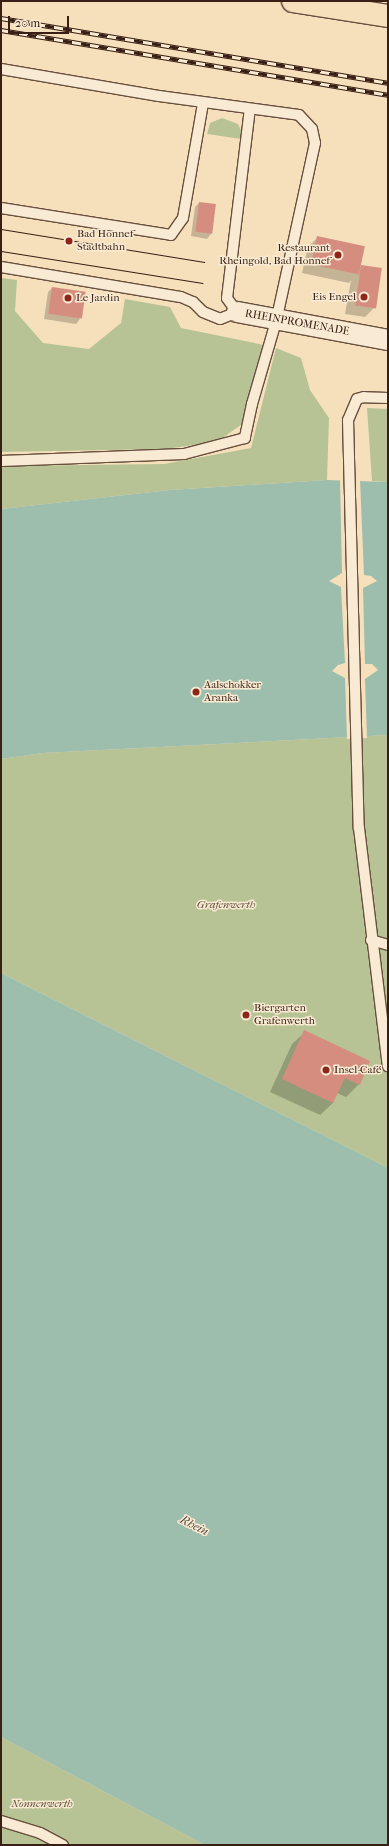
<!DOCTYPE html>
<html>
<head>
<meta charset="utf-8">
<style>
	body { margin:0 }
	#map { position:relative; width:389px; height:1846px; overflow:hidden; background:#f6e0bb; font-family:"IM FELL French Canon",serif }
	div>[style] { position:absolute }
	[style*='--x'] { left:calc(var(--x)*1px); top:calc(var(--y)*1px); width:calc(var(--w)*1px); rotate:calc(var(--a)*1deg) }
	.green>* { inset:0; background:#b7c394 }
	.water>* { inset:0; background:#9dbdad }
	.pier>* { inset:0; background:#f6e0bb }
	.shadow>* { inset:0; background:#0003 }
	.building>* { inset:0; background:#d58d80; transform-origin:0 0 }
	.roads { filter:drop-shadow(1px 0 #684f3e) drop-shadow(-1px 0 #684f3e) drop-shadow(0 1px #684f3e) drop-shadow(0 -1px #684f3e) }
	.service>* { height:10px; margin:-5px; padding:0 5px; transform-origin:5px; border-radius:5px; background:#f9ebd3 }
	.minor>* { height:20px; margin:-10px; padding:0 10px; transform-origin:10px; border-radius:10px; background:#f9ebd3 }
	.trunk>* { height:22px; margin:-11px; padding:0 11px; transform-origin:11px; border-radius:11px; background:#f6e0bb }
	.tram>* { height:1px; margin:-0.5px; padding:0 0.5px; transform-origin:0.5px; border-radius:0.5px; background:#381f15 }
	.rail>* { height:4.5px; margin-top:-2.25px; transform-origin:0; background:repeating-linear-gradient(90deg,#f9ebd3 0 9px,#381f15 0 18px); box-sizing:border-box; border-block:1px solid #381f15 }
	.dots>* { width:11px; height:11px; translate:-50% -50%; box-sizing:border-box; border:2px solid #f9ebd3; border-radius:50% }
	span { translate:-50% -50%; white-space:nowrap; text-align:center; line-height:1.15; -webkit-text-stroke:3px #f9ebd3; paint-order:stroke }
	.poi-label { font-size:11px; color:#381f15 }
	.left { translate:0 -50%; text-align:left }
	.right { translate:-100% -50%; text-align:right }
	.street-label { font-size:11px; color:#381f15 }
	.park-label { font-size:11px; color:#5e503b; font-style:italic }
	.water-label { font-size:12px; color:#564e43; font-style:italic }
	.frame { position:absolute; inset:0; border:2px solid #381f15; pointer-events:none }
	.scale { position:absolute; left:8px; top:16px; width:61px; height:18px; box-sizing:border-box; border:2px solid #381f15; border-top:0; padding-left:5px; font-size:12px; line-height:14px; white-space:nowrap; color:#381f15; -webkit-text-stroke:3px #f9ebd3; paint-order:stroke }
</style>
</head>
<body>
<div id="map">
	<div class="green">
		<div style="clip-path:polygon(222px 118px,238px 124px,242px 133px,241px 139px,207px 134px,210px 123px)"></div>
		<div style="clip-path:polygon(1px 278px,17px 280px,15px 311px,43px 343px,89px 349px,121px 323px,125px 299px,170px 307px,181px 328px,264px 345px,242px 424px,217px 442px,165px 449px,1px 452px)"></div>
		<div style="clip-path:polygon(276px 348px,301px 358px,310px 390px,329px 418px,327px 480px,170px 490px,1px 509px,1px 466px,164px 464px,251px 448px)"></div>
		<div style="clip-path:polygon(367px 408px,388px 409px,388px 482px,372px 481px)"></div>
		<div style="clip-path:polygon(388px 735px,388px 1168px,1px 973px,1px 759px,43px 753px)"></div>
		<div style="clip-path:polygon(1px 1737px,205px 1845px,1px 1845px)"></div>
	</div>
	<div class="water">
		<div style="clip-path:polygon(327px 480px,388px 482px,388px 735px,43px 753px,1px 759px,1px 509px,170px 490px)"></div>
		<div style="clip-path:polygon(1px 973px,388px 1168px,388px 1845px,205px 1845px,1px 1737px)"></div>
	</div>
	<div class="pier">
		<div style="clip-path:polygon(340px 479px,360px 479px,364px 575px,371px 576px,377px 581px,363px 588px,365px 664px,372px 664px,378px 670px,365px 679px,367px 738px,347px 739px,345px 678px,332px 671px,338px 665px,345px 663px,341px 587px,329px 581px,342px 573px)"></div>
	</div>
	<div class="shadow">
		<div style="clip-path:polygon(199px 203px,215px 205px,211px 234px,207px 239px,191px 236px,195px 207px)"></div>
		<div style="clip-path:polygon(318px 237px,359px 268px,362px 266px,374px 308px,365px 317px,345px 314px,351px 280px,349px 283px,302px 273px,308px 247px)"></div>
		<div style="clip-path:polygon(52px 288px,80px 319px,76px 324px,44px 319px,48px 292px)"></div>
		<div style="clip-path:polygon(305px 1032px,359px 1084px,346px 1097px,337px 1093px,333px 1103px,320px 1115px,270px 1092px,292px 1044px)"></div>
	</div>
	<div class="building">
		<div style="left:199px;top:202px;width:17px;height:30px;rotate:7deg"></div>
		<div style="left:317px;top:236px;width:49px;height:29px;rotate:12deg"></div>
		<div style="left:361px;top:265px;width:21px;height:41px;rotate:8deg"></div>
		<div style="left:52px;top:287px;width:34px;height:27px;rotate:8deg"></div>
		<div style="clip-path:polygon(304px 1030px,370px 1061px,360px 1085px,345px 1078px,333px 1103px,282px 1079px)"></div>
	</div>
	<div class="roads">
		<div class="service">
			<div style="--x:1;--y:69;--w:160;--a:9.7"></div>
			<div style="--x:159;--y:96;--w:141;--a:7.7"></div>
			<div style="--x:299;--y:115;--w:19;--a:47"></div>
			<div style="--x:312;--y:129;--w:14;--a:78"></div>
			<div style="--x:315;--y:143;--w:179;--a:102.3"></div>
			<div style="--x:277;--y:318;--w:90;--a:106.2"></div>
			<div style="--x:252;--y:404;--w:35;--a:102"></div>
			<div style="--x:245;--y:438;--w:63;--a:165.3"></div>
			<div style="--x:184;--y:454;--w:183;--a:177.8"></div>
			<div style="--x:1;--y:208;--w:172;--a:9"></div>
			<div style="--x:171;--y:235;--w:21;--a:-55"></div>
			<div style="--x:183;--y:218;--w:117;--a:-80.1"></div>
			<div style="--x:1;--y:267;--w:182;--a:9.5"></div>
			<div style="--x:181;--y:297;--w:13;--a:23"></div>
			<div style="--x:193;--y:302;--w:14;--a:45"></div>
			<div style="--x:203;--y:312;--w:18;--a:22"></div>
			<div style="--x:220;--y:319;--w:18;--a:-22"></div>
			<div style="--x:237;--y:312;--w:17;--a:-126"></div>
			<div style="--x:227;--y:298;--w:190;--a:-83.1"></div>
			<div style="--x:388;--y:398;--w:24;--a:-178"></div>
			<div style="--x:364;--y:397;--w:7;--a:164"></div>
			<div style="--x:357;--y:399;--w:23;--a:113"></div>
			<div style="--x:348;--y:420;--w:408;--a:88.5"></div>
			<div style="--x:359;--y:828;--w:240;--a:83.1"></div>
			<div style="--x:371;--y:940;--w:18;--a:16"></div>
			<div style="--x:1;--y:1821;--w:41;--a:17.1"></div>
			<div style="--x:40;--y:1833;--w:26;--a:28"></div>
		</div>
		<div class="minor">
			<div style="--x:237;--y:312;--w:154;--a:10.5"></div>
		</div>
		<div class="trunk">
			<div style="--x:293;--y:1;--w:96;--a:9"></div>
		</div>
	</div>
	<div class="tram">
		<div style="--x:1;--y:229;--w:206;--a:9.2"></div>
		<div style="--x:1;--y:251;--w:204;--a:9"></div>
	</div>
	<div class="rail">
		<div style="--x:1;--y:18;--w:392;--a:9.5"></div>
		<div style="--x:1;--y:30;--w:392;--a:9.5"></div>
	</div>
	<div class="dots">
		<div style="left:69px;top:241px;background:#8f2418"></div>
		<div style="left:338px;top:255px;background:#8f2418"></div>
		<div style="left:364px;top:297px;background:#8f2418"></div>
		<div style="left:68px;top:298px;background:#8f2418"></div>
		<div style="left:196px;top:692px;background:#8f2418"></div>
		<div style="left:246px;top:1015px;background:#8f2418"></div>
		<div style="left:326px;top:1070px;background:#8f2418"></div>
	</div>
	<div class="poi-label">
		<span class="left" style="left:77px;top:241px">Bad Honnef<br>Stadtbahn</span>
		<span class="right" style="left:330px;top:255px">Restaurant<br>Rheingold, Bad Honnef</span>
		<span class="right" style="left:356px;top:297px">Eis Engel</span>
		<span class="left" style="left:76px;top:298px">Le Jardin</span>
		<span class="left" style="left:204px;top:692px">Aalschokker<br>Aranka</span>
		<span class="left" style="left:254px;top:1015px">Biergarten<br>Grafenwerth</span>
		<span class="left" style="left:334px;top:1070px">Insel-Café</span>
	</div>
	<div class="street-label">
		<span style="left:297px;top:323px;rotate:10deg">RHEINPROMENADE</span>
	</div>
	<div class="park-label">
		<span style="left:226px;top:905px">Grafenwerth</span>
		<span style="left:42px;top:1804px">Nonnenwerth</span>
	</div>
	<div class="water-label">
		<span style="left:194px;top:1526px;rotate:27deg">Rhein</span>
	</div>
	<div class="frame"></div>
	<div class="scale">20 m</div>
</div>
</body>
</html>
